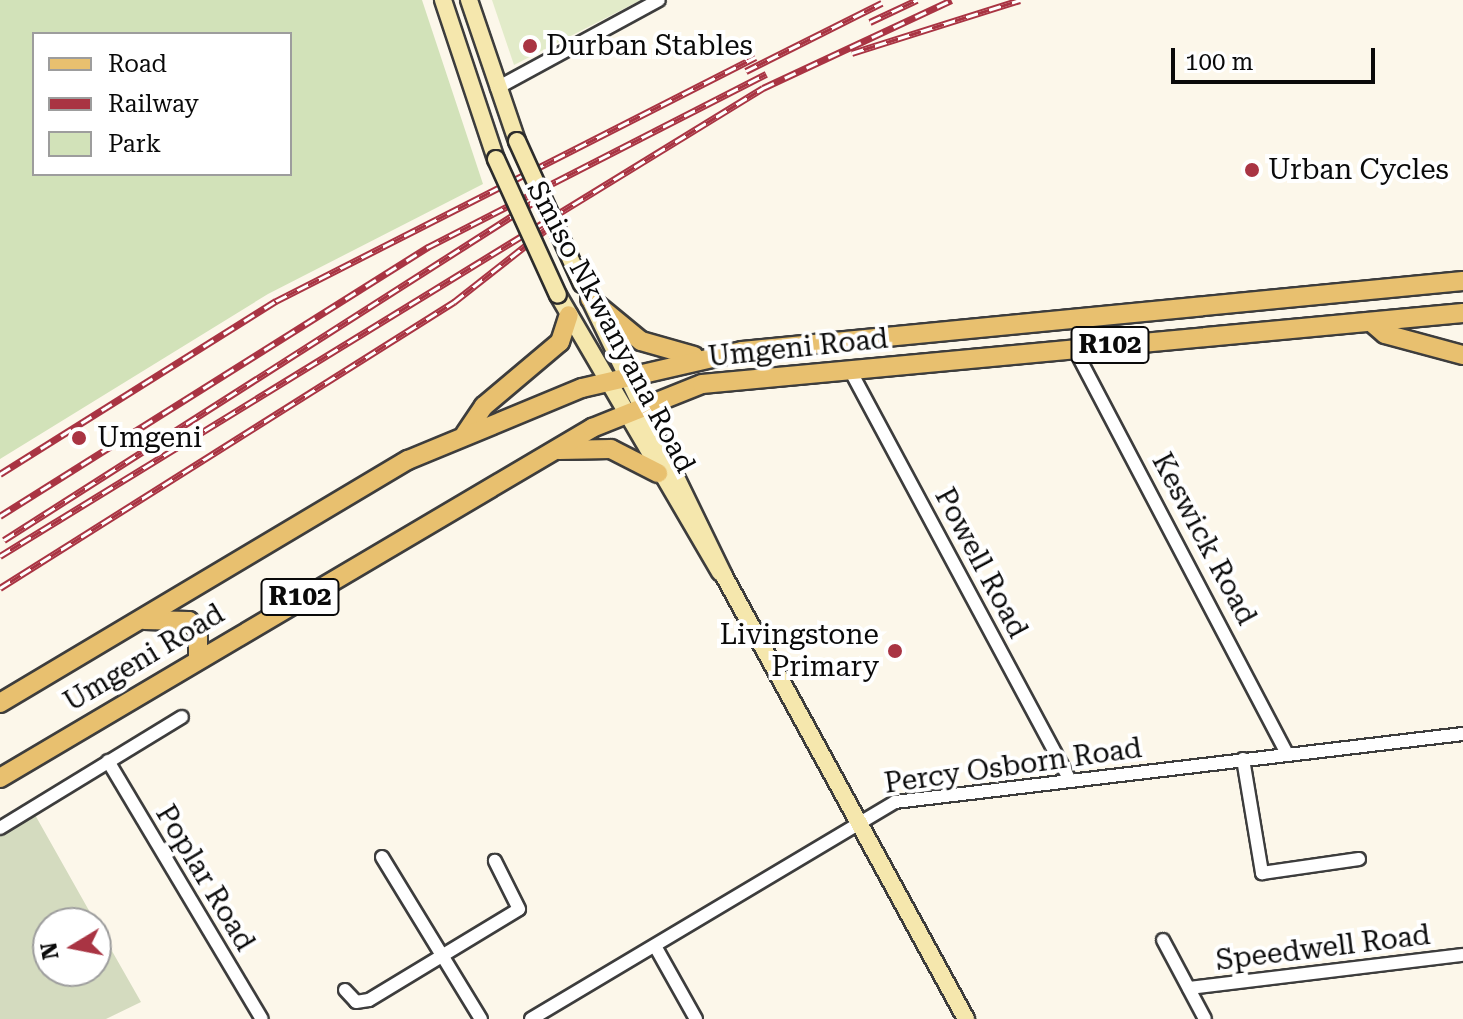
<!DOCTYPE html>
<html>
<head>
<meta charset="utf-8">
<style>
	body { margin:0 }
	#map { position:relative; width:1463px; height:1019px; overflow:hidden; background:#fcf7ea; font-family:"Roboto Serif",serif }
	div>[style] { position:absolute }
	[style*='--x'] { left:calc(var(--x)*1px); top:calc(var(--y)*1px); width:calc(var(--w)*1px); rotate:calc(var(--a)*1deg) }
	.green>* { inset:0; background:#d2e2b9 }
	.cemetery>* { inset:0; background:#d4dbbf }
	.pitch>* { inset:0; background:#e2ebc9 }
	.roads { filter:drop-shadow(2px 0 #3d3d3d) drop-shadow(-2px 0 #3d3d3d) drop-shadow(0 2px #3d3d3d) drop-shadow(0 -2px #3d3d3d) }
	.street>* { height:12px; margin:-6px; padding:0 6px; transform-origin:6px; border-radius:6px; background:#fff }
	.secondary>* { height:16px; margin:-8px; padding:0 8px; transform-origin:8px; border-radius:8px; background:#f5e7ad }
	.primary>* { height:18px; margin:-9px; padding:0 9px; transform-origin:9px; border-radius:9px; background:#e8c06f }
	.rail>* { height:7px; margin-top:-3.5px; transform-origin:0; background:repeating-linear-gradient(90deg,#fff 0 12px,#a93443 0 24px); box-sizing:border-box; border-block:2px solid #a93443 }
	.bridges { filter:drop-shadow(2px 0 #2c2c2c) drop-shadow(-2px 0 #2c2c2c) drop-shadow(0 2px #2c2c2c) drop-shadow(0 -2px #2c2c2c) }
	.secondary-bridge>* { height:16px; margin:-8px; padding:0 8px; transform-origin:8px; border-radius:8px; background:#f5e7ad }
	.dots>* { width:22px; height:22px; translate:-50% -50%; box-sizing:border-box; border:4px solid #fff; border-radius:50% }
	span { translate:-50% -50%; white-space:nowrap; text-align:center; line-height:1.15; -webkit-text-stroke:8px #fff; paint-order:stroke }
	.shield-label span { padding:2px 6px; background:#fff; border:2px solid; border-radius:6px; -webkit-text-stroke-width:0 }
	.shield-label { font-size:26px; color:#0a0a0a; font-weight:700 }
	.poi-label { font-size:28px; color:#0a0a0a }
	.left { translate:0 -50%; text-align:left }
	.right { translate:-100% -50%; text-align:right }
	.street-label { font-size:28px; color:#0a0a0a }
	.legend { position:absolute; left:32px; top:32px; width:260px; height:144px; box-sizing:border-box; background:#fff; border:2px solid #9d9d9d; margin:0; padding:10px 14px; list-style:none; font-size:24px; color:#0a0a0a }
	.legend li { display:flex; align-items:center; gap:16px; height:40px }
	.legend b { width:40px; border:2px solid #9d9d9d }
	.north { position:absolute; left:32px; top:907px; width:80px; height:80px; box-sizing:border-box; background:#fff; border:2px solid #9d9d9d; border-radius:50%; rotate:260deg; font-size:22px; font-weight:700; line-height:32px; text-align:center; color:#0a0a0a }
	.north::after { content:''; display:block; margin:auto; width:28px; height:36px; background:#a93443; clip-path:polygon(50% 0,100% 100%,50% 72%,0 100%) }
	.scale { position:absolute; left:1171px; top:48px; width:204px; height:36px; box-sizing:border-box; border:4px solid #0a0a0a; border-top:0; padding-left:10px; font-size:24px; line-height:28px; white-space:nowrap; color:#0a0a0a; -webkit-text-stroke:6px #fff; paint-order:stroke }
</style>
</head>
<body>
<div id="map">
	<div class="green">
		<div style="clip-path:polygon(evenodd,0 0,422px 0,483px 184px,268px 294px,0 459px,0 0,290px 34px,290px 174px,34px 174px,34px 34px,290px 34px)"></div>
	</div>
	<div class="cemetery">
		<div style="clip-path:polygon(34px 813px,96px 923px,48px 923px,48px 971px,96px 971px,96px 923px,141px 1002px,106px 1019px,0 1019px,0 835px)"></div>
	</div>
	<div class="pitch">
		<div style="clip-path:polygon(492px 0,641px 0,514px 65px)"></div>
	</div>
	<div class="roads">
		<div class="street">
			<div style="--x:497;--y:88;--w:184;--a:-28.5"></div>
			<div style="--x:1074;--y:348;--w:458;--a:62.3"></div>
			<div style="--x:850;--y:370;--w:464;--a:61.8"></div>
			<div style="--x:1243;--y:759;--w:116;--a:80.5"></div>
			<div style="--x:1262;--y:873;--w:98;--a:-8.2"></div>
			<div style="--x:108;--y:761;--w:300;--a:59.2"></div>
			<div style="--x:0;--y:828;--w:213;--a:-31.4"></div>
			<div style="--x:382;--y:857;--w:190;--a:58.6"></div>
			<div style="--x:1163;--y:940;--w:89;--a:62"></div>
			<div style="--x:655;--y:946;--w:84;--a:60.7"></div>
			<div style="--x:1189;--y:988;--w:276;--a:-6.9"></div>
			<div style="--x:345;--y:990;--w:16;--a:47"></div>
			<div style="--x:356;--y:1002;--w:13;--a:-9"></div>
			<div style="--x:369;--y:1000;--w:175;--a:-31.2"></div>
			<div style="--x:519;--y:909;--w:54;--a:-116.6"></div>
			<div style="--x:531;--y:1019;--w:424;--a:-30.8"></div>
			<div style="--x:895;--y:802;--w:572;--a:-6.83"></div>
		</div>
		<div class="secondary">
			<div style="--x:443;--y:0;--w:168;--a:71.6"></div>
			<div style="--x:469;--y:0;--w:149;--a:71.2"></div>
			<div style="--x:558;--y:295;--w:321;--a:59.7"></div>
			<div style="--x:591;--y:302;--w:305;--a:64.1"></div>
			<div style="--x:724;--y:576;--w:505;--a:61.35"></div>
		</div>
		<div class="primary">
			<div style="--x:590;--y:299;--w:66;--a:39.5"></div>
			<div style="--x:641;--y:341;--w:55;--a:15.8"></div>
			<div style="--x:1371;--y:322;--w:18;--a:41"></div>
			<div style="--x:1385;--y:334;--w:81;--a:15.1"></div>
			<div style="--x:465;--y:434;--w:34;--a:-56"></div>
			<div style="--x:484;--y:406;--w:99;--a:-40.1"></div>
			<div style="--x:560;--y:342;--w:28;--a:-72"></div>
			<div style="--x:559;--y:450;--w:52;--a:-1.1"></div>
			<div style="--x:611;--y:449;--w:53;--a:27.1"></div>
			<div style="--x:144;--y:620;--w:45;--a:1.3"></div>
			<div style="--x:189;--y:621;--w:15;--a:53"></div>
			<div style="--x:198;--y:633;--w:25;--a:90"></div>
			<div style="--x:0;--y:703;--w:475;--a:-30.8"></div>
			<div style="--x:408;--y:460;--w:188;--a:-22.5"></div>
			<div style="--x:582;--y:388;--w:164;--a:-13"></div>
			<div style="--x:742;--y:351;--w:724;--a:-5.55"></div>
			<div style="--x:0;--y:778;--w:688;--a:-30.59"></div>
			<div style="--x:592;--y:428;--w:118;--a:-21.8"></div>
			<div style="--x:702;--y:384;--w:764;--a:-5.33"></div>
		</div>
	</div>
	<div class="rail">
		<div style="--x:870;--y:22;--w:52;--a:-25.1"></div>
		<div style="--x:852;--y:53;--w:176;--a:-17.5"></div>
		<div style="--x:746;--y:71;--w:152;--a:-26.6"></div>
		<div style="--x:0;--y:474;--w:326;--a:-32.1"></div>
		<div style="--x:276;--y:301;--w:538;--a:-26.95"></div>
		<div style="--x:0;--y:516;--w:506;--a:-32.15"></div>
		<div style="--x:428;--y:247;--w:380;--a:-27.1"></div>
		<div style="--x:4;--y:540;--w:632;--a:-32.53"></div>
		<div style="--x:0;--y:556;--w:895;--a:-31.52"></div>
		<div style="--x:763;--y:88;--w:208;--a:-25"></div>
		<div style="--x:0;--y:588;--w:537;--a:-32.21"></div>
		<div style="--x:454;--y:302;--w:131;--a:-38.2"></div>
	</div>
	<div class="bridges">
		<div class="secondary-bridge">
			<div style="--x:517;--y:141;--w:157;--a:65.6"></div>
			<div style="--x:496;--y:159;--w:149;--a:65.5"></div>
		</div>
	</div>
	<div class="dots">
		<div style="left:530px;top:46px;background:#a93443"></div>
		<div style="left:1252px;top:170px;background:#a93443"></div>
		<div style="left:79px;top:438px;background:#a93443"></div>
		<div style="left:895px;top:651px;background:#a93443"></div>
	</div>
	<div class="shield-label">
		<span style="left:1110px;top:345px">R102</span>
		<span style="left:300px;top:597px">R102</span>
	</div>
	<div class="poi-label">
		<span class="left" style="left:546px;top:46px">Durban Stables</span>
		<span class="left" style="left:1268px;top:170px">Urban Cycles</span>
		<span class="left" style="left:97px;top:438px">Umgeni</span>
		<span class="right" style="left:879px;top:651px">Livingstone<br>Primary</span>
	</div>
	<div class="street-label">
		<span style="left:611px;top:327px;rotate:62deg">Smiso Nkwanyana Road</span>
		<span style="left:798px;top:348px;rotate:-6deg">Umgeni Road</span>
		<span style="left:1204px;top:539px;rotate:62deg">Keswick Road</span>
		<span style="left:981px;top:563px;rotate:62deg">Powell Road</span>
		<span style="left:144px;top:658px;rotate:-31deg">Umgeni Road</span>
		<span style="left:1013px;top:766px;rotate:-8deg">Percy Osborn Road</span>
		<span style="left:205px;top:878px;rotate:59deg">Poplar Road</span>
		<span style="left:1323px;top:948px;rotate:-7deg">Speedwell Road</span>
	</div>
	<ul class="legend">
	<li><b style="height:10px;background:#e8c06f"></b>Road</li>
	<li><b style="height:10px;background:#a93443"></b>Railway</li>
	<li><b style="height:22px;background:#d2e2b9"></b>Park</li>
	</ul>
	<div class="north">N</div>
	<div class="scale">100 m</div>
</div>
</body>
</html>
